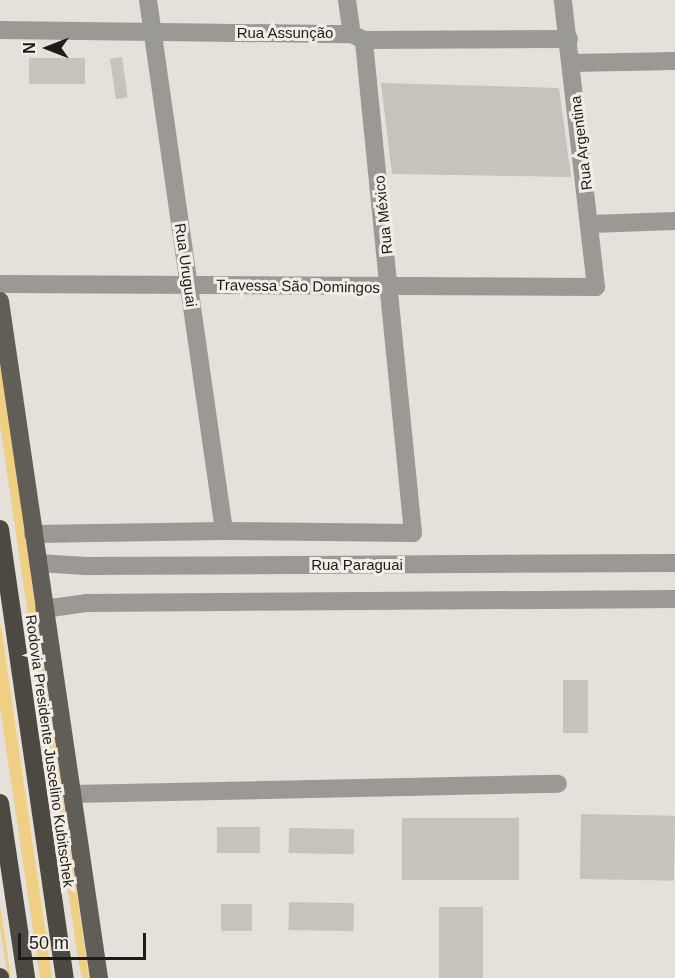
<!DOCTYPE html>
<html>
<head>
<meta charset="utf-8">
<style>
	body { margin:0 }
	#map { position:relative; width:675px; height:978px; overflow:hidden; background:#e5e1d8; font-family:Helvetica,sans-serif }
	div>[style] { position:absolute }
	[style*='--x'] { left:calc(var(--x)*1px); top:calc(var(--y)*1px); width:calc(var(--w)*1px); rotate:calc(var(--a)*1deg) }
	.green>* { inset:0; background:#efcf84 }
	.building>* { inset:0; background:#c7c3ba; transform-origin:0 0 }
	.minor>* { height:18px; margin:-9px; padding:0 9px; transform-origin:9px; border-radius:9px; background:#9b9995 }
	.major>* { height:18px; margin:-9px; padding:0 9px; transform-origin:9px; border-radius:9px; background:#615e57 }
	.highway>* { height:18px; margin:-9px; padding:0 9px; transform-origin:9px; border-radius:9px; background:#4c4941 }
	span { translate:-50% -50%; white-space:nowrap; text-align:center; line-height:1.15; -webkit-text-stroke:6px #f3eee5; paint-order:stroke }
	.street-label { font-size:15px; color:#1d1c18 }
	.north { position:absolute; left:18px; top:18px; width:60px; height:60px; -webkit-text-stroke:4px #f3eee5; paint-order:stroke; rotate:270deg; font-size:16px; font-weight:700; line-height:24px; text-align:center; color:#1d1c18 }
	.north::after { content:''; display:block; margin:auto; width:21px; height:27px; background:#1d1c18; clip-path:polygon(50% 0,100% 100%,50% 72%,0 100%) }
	.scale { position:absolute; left:18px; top:933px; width:128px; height:27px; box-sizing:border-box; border:3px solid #1d1c18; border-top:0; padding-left:8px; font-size:18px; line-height:21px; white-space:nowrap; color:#1d1c18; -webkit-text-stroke:4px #f3eee5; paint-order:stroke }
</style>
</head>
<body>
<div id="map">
	<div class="green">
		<div style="clip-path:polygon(0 364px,89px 978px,82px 978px,78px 959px,0 425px)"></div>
		<div style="clip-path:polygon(0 620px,44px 922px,52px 978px,40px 978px,0 707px)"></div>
		<div style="clip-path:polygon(0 904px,11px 978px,8px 978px,0 927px)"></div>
	</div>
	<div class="building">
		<div style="left:122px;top:57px;width:41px;height:12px;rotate:82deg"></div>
		<div style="left:29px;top:58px;width:56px;height:26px"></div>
		<div style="clip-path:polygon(381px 83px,559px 88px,571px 177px,392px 174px)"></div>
		<div style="left:563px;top:680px;width:25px;height:53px"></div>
		<div style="left:581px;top:814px;width:94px;height:65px;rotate:1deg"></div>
		<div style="left:402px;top:818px;width:117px;height:62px"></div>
		<div style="left:260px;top:827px;width:26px;height:43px;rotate:90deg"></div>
		<div style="left:289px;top:828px;width:65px;height:25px;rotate:1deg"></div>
		<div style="left:289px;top:902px;width:65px;height:28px;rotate:1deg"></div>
		<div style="left:221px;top:904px;width:31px;height:27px"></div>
		<div style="left:439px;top:907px;width:44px;height:71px"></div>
	</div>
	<div class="minor">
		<div style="--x:148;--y:0;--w:536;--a:81.85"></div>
		<div style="--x:347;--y:0;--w:34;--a:82"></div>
		<div style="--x:0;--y:30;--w:352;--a:0.7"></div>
		<div style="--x:352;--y:34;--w:13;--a:27"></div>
		<div style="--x:364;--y:40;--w:205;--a:-0.3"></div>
		<div style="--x:572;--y:63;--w:103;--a:-1.1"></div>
		<div style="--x:591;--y:224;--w:84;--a:-2"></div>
		<div style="--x:0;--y:284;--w:596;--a:0.29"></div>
		<div style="--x:596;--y:287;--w:289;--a:-96.6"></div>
		<div style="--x:33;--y:534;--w:191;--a:-0.9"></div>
		<div style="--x:224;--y:531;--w:189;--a:0.6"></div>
		<div style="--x:413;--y:533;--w:495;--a:-95.7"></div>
		<div style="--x:38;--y:563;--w:48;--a:3.6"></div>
		<div style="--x:86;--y:566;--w:589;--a:-0.29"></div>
		<div style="--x:44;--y:609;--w:42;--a:-8.1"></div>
		<div style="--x:86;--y:603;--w:589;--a:-0.39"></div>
		<div style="--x:72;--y:794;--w:486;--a:-1.2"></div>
	</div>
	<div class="major">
		<div style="--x:0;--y:301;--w:684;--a:81.68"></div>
	</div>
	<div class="highway">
		<div style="--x:0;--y:529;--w:454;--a:81.8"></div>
		<div style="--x:0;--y:803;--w:177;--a:81.5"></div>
		<div style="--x:0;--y:977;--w:1;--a:90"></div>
	</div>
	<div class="street-label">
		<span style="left:285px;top:33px">Rua Assunção</span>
		<span style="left:581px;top:143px;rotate:-97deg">Rua Argentina</span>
		<span style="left:383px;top:215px;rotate:-96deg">Rua México</span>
		<span style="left:186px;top:265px;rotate:82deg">Rua Uruguai</span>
		<span style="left:298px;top:286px;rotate:1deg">Travessa São Domingos</span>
		<span style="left:357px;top:565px">Rua Paraguai</span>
		<span style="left:50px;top:751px;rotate:82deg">Rodovia Presidente Juscelino Kubitschek</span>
	</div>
	<div class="north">N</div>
	<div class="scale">50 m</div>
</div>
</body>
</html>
